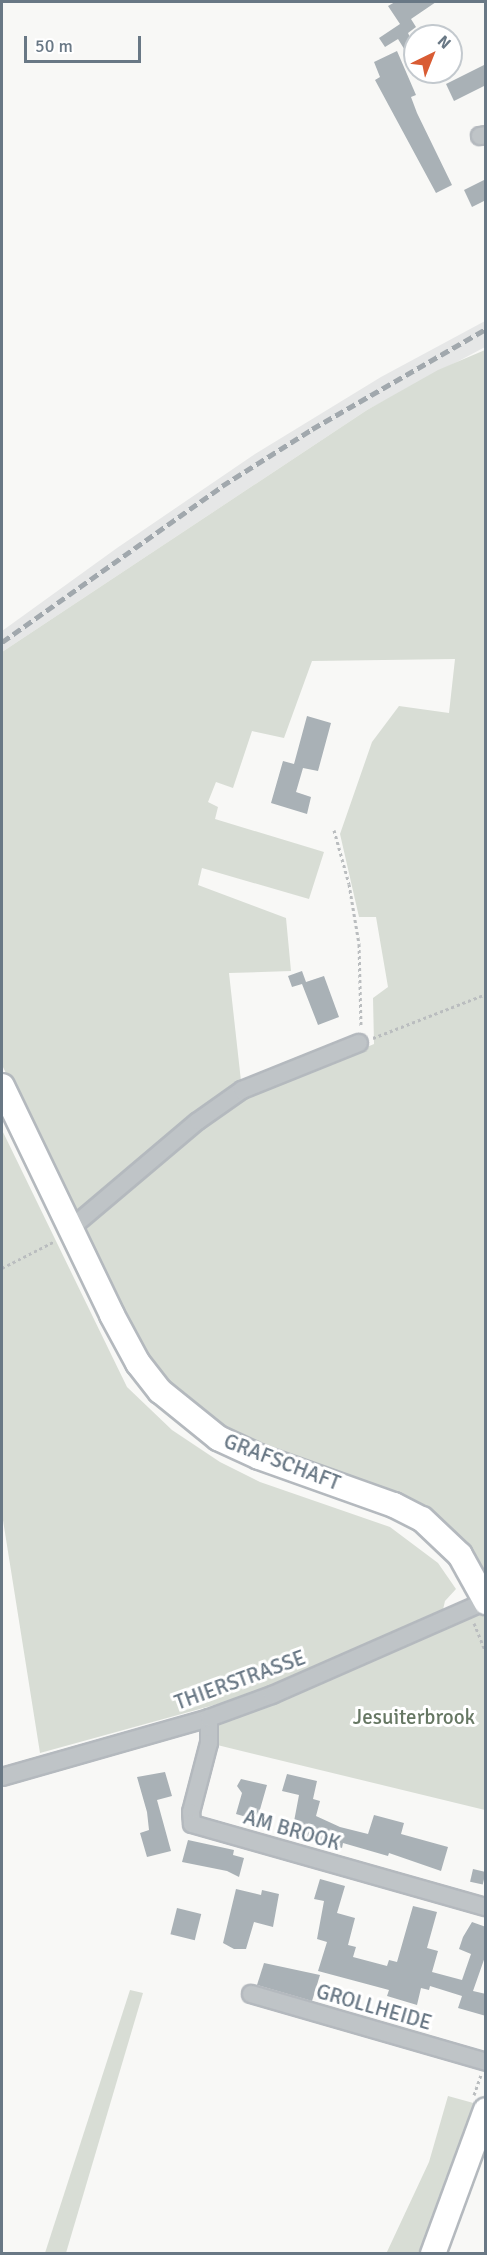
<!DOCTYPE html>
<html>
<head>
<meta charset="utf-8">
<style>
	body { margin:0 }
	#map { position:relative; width:487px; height:2255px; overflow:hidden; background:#f8f8f6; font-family:Signika,sans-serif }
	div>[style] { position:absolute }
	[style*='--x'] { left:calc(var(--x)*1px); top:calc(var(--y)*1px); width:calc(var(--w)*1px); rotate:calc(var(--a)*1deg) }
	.built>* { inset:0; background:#e6e7e7 }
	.green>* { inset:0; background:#d8ddd5 }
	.building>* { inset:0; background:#a9b1b6; transform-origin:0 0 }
	.path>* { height:3px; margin-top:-1.5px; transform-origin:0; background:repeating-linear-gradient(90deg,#babdbf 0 3px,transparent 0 6px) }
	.roads { filter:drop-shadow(2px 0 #b4b9be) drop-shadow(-2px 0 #b4b9be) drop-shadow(0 2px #b4b9be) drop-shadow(0 -2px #b4b9be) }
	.street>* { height:16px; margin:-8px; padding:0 8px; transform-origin:8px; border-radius:8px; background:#bfc4c7 }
	.secondary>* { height:24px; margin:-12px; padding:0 12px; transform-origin:12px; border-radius:12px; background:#fff }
	.rail>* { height:4.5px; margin-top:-2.25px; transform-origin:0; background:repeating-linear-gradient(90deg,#a1a8ad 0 9px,transparent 0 13.5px) }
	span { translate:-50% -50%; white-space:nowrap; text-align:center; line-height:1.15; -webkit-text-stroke:6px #fff; paint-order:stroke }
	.street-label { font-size:21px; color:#697885 }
	.park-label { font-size:21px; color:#667763 }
	.frame { position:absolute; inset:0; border:3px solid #697885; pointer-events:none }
	.north { position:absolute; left:403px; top:24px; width:60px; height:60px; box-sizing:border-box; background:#fff; border:2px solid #c3c9ce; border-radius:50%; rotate:43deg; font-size:16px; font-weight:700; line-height:24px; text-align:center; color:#697885 }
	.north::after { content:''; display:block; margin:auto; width:21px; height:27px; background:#d95c34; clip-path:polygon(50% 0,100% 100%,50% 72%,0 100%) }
	.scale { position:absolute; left:24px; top:36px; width:117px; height:27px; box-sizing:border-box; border:3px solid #697885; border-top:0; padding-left:8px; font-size:18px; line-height:21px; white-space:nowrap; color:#697885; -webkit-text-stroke:4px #fff; paint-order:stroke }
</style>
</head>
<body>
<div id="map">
	<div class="built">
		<div style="clip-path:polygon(485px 321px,485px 347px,367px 410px,2px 652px,2px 631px,117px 548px,255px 454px,381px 377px)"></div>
	</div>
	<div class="green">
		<div style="clip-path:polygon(evenodd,485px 350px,485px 1571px,481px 1573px,454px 1533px,222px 1433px,146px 1361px,2px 1065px,2px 652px,367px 410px,438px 370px,485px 350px,455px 659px,449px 713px,399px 706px,372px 742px,340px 834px,359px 917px,376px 917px,388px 987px,373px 998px,374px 1044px,243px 1099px,229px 973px,291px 971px,286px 918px,198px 885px,202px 868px,309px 899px,324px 852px,215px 819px,218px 807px,208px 802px,216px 782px,233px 788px,252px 731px,284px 738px,312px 661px,455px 659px)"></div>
		<div style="clip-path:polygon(2px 1130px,127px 1387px,172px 1430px,220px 1462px,260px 1482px,390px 1527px,438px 1563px,456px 1589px,445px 1601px,442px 1614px,272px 1689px,40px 1753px,2px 1514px)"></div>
		<div style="clip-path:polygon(485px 1611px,485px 1810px,209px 1743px,210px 1725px)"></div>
		<div style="clip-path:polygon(130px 1990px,143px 1993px,66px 2253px,45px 2253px)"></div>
		<div style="clip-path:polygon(448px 2096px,477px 2104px,426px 2253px,386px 2254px,429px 2162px)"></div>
	</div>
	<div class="building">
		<div style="clip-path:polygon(395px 2px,436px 2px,411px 19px,416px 27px,408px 33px,415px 48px,411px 60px,398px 39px,385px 47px,379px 38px,400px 24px,388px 6px)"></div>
		<div style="clip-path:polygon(397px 51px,416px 95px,411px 97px,417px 113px,452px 185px,436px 193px,375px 80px,380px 77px,374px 62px)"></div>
		<div style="clip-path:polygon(486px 64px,486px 85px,454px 101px,446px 84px)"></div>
		<div style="clip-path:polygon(486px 179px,486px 200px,472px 207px,464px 190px)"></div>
		<div style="clip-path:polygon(307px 716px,331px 723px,318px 771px,303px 768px,296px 792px,311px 797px,307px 814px,271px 803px,283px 761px,294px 764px)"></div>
		<div style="clip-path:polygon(302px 971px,306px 982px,324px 976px,339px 1017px,318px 1025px,302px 984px,292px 987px,288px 976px)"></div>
		<div style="clip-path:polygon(165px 1772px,172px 1796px,157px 1800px,171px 1851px,147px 1857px,140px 1833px,149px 1830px,147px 1812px,137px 1777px)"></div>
		<div style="clip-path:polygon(287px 1774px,317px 1781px,313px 1799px,320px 1801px,316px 1816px,340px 1827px,368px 1834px,374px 1815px,404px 1823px,401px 1834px,448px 1847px,441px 1871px,389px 1853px,388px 1856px,343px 1843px,342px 1848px,292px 1832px,299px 1795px,282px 1791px)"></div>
		<div style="clip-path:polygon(241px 1779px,267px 1785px,257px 1820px,236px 1814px,242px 1793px,237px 1786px)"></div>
		<div style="clip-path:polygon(188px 1840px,234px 1850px,233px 1855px,244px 1858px,239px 1877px,227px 1871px,182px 1862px)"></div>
		<div style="left:473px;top:1869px;width:13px;height:13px;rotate:13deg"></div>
		<div style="clip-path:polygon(320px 1879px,345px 1886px,337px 1913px,355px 1918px,348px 1945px,356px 1947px,353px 1957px,387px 1966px,389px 1960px,397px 1962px,413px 1906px,437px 1912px,427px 1948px,438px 1951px,432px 1972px,462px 1980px,471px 1954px,459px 1949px,463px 1937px,472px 1922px,486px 1927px,486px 1954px,473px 1991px,486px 1994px,486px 2016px,458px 2008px,462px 1996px,430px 1986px,429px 1990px,421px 1988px,417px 2005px,387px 1996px,389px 1990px,318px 1971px,327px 1942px,317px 1939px,324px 1901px,314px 1899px)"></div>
		<div style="clip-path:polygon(236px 1889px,261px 1895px,262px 1890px,279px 1894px,273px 1927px,254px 1922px,246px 1949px,234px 1949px,223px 1943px)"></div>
		<div style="left:177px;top:1908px;width:25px;height:27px;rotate:14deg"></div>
		<div style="clip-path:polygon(264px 1963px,320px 1975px,312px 2001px,257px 1985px)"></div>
	</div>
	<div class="path">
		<div style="--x:334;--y:830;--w:56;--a:74.5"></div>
		<div style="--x:349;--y:884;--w:61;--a:80.5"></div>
		<div style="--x:359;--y:944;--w:83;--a:88.6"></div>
		<div style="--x:373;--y:1038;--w:121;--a:-21.3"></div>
		<div style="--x:2;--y:1268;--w:59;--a:-27"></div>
		<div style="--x:474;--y:1623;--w:31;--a:68"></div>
		<div style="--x:474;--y:2095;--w:21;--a:-71"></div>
	</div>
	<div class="roads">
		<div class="street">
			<div style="--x:480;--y:136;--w:6;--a:-9"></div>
			<div style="--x:70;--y:1229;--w:167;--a:-40.2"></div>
			<div style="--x:198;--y:1121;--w:54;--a:-35.2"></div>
			<div style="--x:242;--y:1090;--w:126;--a:-21.9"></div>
			<div style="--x:209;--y:1718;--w:25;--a:90"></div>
			<div style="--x:209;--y:1743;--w:71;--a:104.6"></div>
			<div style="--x:191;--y:1812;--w:12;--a:85"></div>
			<div style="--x:192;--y:1824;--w:305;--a:15.8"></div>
			<div style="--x:2;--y:1777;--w:215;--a:-15.9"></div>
			<div style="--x:209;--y:1718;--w:67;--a:-20.1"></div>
			<div style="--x:272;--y:1695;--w:234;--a:-23.7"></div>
			<div style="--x:251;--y:1994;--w:245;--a:16.1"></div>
		</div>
		<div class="secondary">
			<div style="--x:2;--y:1086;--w:254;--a:64.3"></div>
			<div style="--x:112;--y:1315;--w:55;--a:61.6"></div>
			<div style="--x:138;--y:1363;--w:36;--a:52"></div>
			<div style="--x:160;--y:1391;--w:75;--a:39"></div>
			<div style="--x:218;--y:1438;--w:45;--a:24.9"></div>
			<div style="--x:259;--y:1457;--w:143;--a:19.6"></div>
			<div style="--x:394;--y:1505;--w:31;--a:27"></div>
			<div style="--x:422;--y:1519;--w:52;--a:43.5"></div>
			<div style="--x:460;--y:1555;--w:54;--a:61"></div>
			<div style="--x:433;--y:2254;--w:153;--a:-69.8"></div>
		</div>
	</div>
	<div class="rail">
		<div style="--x:2;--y:642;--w:270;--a:-35.3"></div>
		<div style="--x:222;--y:486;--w:107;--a:-32.3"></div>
		<div style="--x:312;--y:429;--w:201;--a:-29.9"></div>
	</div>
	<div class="street-label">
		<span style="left:282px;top:1462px;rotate:21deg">GRAFSCHAFT</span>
		<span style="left:240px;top:1680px;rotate:-20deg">THIERSTRASSE</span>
		<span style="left:292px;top:1830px;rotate:16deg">AM BROOK</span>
		<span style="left:374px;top:2007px;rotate:16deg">GROLLHEIDE</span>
	</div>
	<div class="park-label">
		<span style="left:414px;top:1717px">Jesuiterbrook</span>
	</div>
	<div class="frame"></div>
	<div class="north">N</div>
	<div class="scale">50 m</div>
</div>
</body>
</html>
